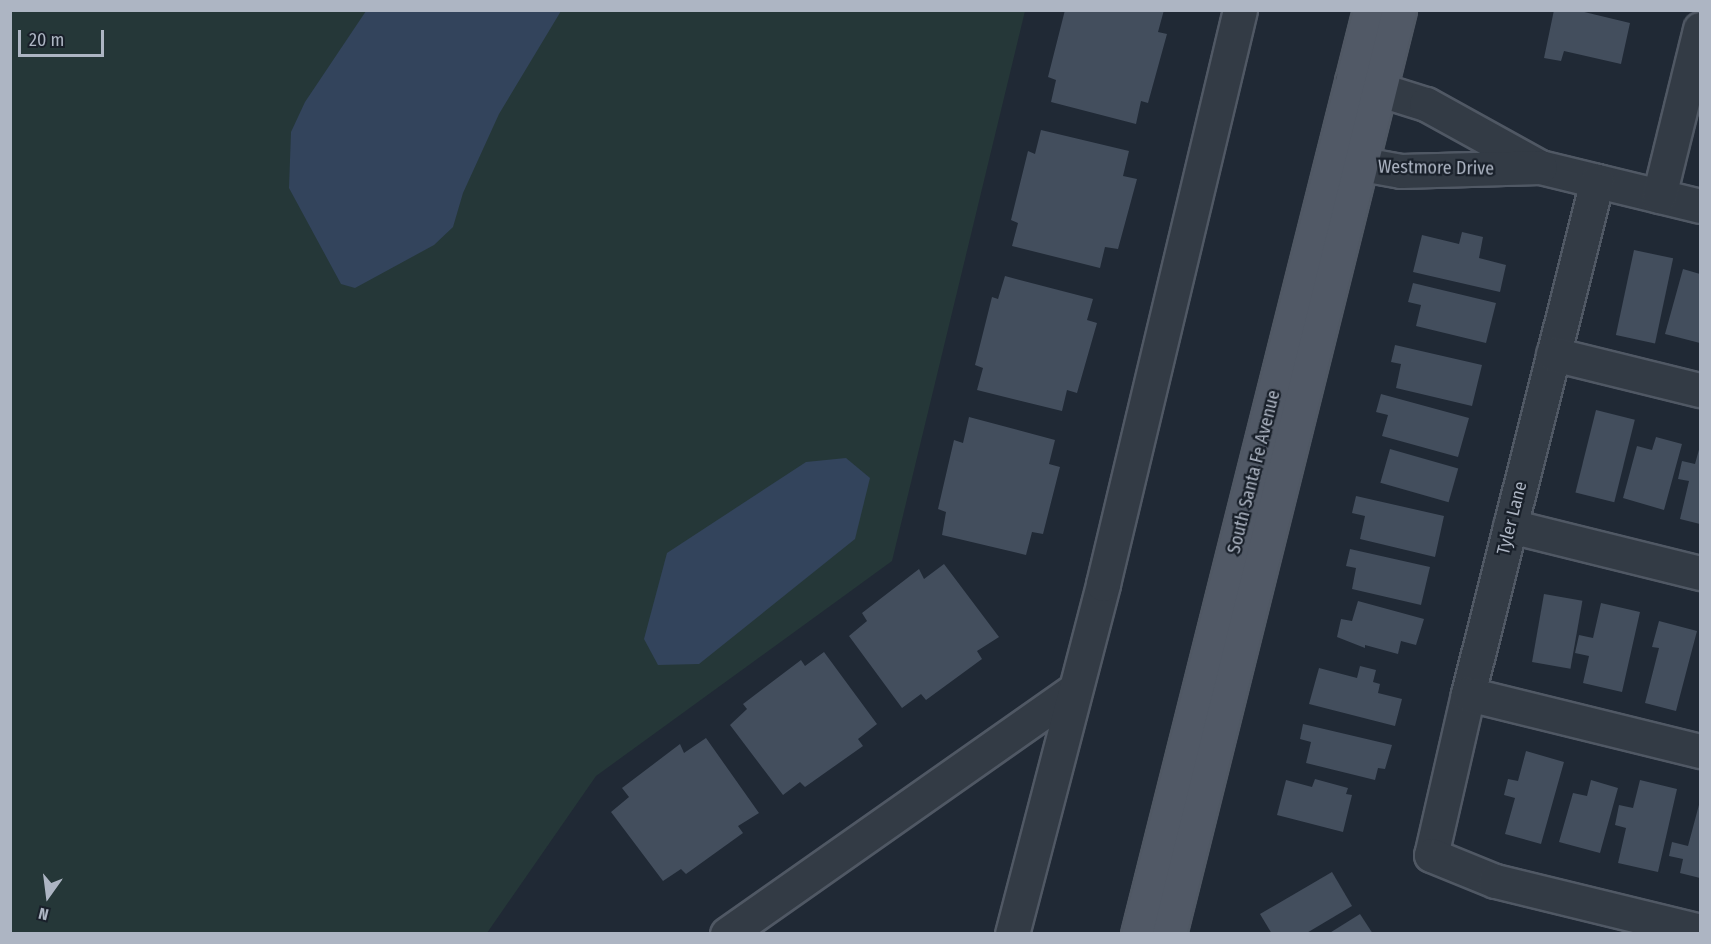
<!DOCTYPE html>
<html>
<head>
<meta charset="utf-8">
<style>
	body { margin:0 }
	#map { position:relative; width:1711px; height:944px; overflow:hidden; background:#202935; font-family:"Fira Sans Condensed",sans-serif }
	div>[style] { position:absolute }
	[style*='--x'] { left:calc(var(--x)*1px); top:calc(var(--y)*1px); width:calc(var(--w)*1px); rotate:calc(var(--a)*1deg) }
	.green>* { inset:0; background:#253738 }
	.water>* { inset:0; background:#33445c }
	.building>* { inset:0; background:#434e5d; transform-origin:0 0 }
	.roads { filter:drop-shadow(2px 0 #505864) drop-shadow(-2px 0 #505864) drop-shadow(0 2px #505864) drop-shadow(0 -2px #505864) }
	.minor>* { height:33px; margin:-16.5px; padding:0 16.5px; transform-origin:16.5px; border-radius:16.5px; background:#333b45 }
	.major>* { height:33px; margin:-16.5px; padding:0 16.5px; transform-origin:16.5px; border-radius:16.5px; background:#515966 }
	span { translate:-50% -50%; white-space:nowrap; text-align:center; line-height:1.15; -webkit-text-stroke:4.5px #19202a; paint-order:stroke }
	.street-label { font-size:18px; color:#adb5c3 }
	.frame { position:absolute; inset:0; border:12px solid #adb5c3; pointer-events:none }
	.north { position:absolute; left:18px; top:866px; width:60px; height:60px; -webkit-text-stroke:4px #19202a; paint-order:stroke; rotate:194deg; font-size:16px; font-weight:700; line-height:24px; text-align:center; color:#adb5c3 }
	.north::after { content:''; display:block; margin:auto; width:21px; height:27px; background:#adb5c3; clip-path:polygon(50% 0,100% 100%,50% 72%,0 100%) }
	.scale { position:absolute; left:18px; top:30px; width:86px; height:27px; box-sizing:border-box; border:3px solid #adb5c3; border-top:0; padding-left:8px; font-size:18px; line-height:21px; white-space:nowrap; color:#adb5c3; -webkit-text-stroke:4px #19202a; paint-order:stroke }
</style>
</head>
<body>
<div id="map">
	<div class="green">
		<div style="clip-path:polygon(10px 11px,1025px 11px,892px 561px,596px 776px,487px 933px,11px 933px)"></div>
	</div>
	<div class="water">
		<div style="clip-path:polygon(366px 11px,561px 11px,499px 114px,463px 193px,453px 227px,434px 245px,355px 288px,341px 284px,289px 188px,291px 132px,305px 102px)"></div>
		<div style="clip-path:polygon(846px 458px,870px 478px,855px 539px,699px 664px,658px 665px,644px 639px,667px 553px,806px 462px)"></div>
	</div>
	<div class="building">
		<div style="clip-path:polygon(1065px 10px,1164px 10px,1158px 32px,1167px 34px,1148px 103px,1141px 101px,1136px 124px,1051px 102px,1056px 80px,1048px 77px)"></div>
		<div style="clip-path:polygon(1554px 10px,1576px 10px,1630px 23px,1621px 64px,1564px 51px,1561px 61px,1544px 58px)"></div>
		<div style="clip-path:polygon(1041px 130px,1129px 151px,1123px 176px,1137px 179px,1118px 249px,1105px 247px,1100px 268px,1012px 246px,1018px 223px,1011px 220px,1028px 151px,1035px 154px)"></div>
		<div style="clip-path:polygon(1462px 232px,1483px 237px,1479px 258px,1506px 265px,1500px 292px,1413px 272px,1422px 235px,1459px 244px)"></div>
		<div style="left:1634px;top:250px;width:40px;height:87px;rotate:12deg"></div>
		<div style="clip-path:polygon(1683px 269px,1700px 274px,1700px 343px,1665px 334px)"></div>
		<div style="clip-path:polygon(1005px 276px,1093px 299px,1087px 320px,1097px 323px,1077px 393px,1067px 390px,1062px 411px,977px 390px,983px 368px,975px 365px,992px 297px,998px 299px)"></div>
		<div style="clip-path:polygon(1413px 283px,1496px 303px,1486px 343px,1416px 326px,1421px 305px,1408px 302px)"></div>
		<div style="clip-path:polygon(1395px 345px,1482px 365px,1472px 406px,1396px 388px,1401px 364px,1391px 362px)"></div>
		<div style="clip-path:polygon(1381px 394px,1469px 418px,1458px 457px,1382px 436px,1388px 415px,1376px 412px)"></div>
		<div style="left:1596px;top:410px;width:40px;height:85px;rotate:14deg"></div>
		<div style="clip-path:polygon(969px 417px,1055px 440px,1049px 464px,1060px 467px,1043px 534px,1032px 532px,1026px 555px,942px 535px,946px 512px,938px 509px,954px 440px,963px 443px)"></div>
		<div style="clip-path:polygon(1656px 437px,1682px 444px,1664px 510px,1623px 498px,1637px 446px,1652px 450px)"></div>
		<div style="clip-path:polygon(1700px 446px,1700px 524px,1680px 519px,1689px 481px,1678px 479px,1682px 461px,1695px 464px)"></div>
		<div style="left:1390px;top:449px;width:71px;height:35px;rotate:16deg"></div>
		<div style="clip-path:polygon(1356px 496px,1444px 516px,1435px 557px,1360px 539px,1365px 516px,1352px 513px)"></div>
		<div style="clip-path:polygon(1350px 549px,1430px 567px,1421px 605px,1352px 589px,1356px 568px,1346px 566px)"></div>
		<div style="clip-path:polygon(944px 564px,999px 637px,977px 651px,982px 659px,926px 700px,921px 694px,902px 708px,849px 636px,867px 621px,862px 613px,919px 569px,924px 579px)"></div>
		<div style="left:1544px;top:594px;width:39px;height:69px;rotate:10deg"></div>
		<div style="clip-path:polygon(1358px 601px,1424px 619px,1416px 645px,1401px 641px,1398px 654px,1365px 645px,1365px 648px,1337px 637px,1341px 619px,1352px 621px)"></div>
		<div style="clip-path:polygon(1601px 603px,1640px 612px,1622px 692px,1583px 683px,1589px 656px,1575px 653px,1579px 635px,1593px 638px)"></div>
		<div style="clip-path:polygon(1659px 621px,1697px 631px,1676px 711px,1645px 703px,1659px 648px,1652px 647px)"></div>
		<div style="clip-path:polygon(824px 652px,877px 724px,858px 739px,863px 746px,805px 787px,800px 782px,783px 795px,730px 725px,747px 709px,743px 704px,801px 660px,805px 666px)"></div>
		<div style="clip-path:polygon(1360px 666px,1376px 670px,1373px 682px,1380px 684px,1378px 693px,1402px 699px,1395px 726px,1309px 704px,1319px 668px,1357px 678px)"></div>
		<div style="clip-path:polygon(1303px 724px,1392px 745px,1385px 769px,1378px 768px,1375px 780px,1306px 763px,1311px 742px,1300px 739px)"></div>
		<div style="clip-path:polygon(706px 738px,759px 813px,738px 826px,743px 833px,686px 874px,681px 869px,663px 881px,611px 812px,629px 797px,622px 788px,680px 744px,684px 753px)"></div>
		<div style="clip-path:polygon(1526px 751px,1564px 762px,1541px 844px,1505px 834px,1515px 798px,1504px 795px,1508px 779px,1518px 781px)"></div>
		<div style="clip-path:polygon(1315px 779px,1348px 788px,1346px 794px,1352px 795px,1343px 832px,1277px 815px,1286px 780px,1312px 787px)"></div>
		<div style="clip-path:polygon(1591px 780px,1618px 788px,1600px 853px,1559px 842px,1573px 793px,1587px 796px)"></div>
		<div style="clip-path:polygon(1640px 780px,1677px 789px,1658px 872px,1618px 863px,1626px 828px,1615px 825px,1619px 805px,1633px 808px)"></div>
		<div style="clip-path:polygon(1700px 801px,1700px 878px,1680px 873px,1683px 859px,1669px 856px,1672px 842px,1688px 846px)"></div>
		<div style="clip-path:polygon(1332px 872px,1352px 906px,1305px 934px,1272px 934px,1260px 914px)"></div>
		<div style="clip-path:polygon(1360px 914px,1373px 934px,1328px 934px)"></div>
	</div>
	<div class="roads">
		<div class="minor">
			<div style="--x:1352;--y:81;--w:77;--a:17.3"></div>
			<div style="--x:1426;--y:104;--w:130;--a:28.9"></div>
			<div style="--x:1540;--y:167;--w:165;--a:13.7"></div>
			<div style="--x:1334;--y:159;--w:68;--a:10.2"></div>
			<div style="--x:1401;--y:171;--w:139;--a:-1.6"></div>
			<div style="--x:1597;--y:181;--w:529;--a:104.12"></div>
			<div style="--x:1468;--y:694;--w:165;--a:102.9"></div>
			<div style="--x:1431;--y:855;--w:69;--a:22.1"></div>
			<div style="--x:1495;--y:881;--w:211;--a:13.7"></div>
			<div style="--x:1659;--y:196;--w:172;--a:-76.2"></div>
			<div style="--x:1553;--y:354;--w:151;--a:13.8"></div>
			<div style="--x:1510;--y:526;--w:196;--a:13.9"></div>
			<div style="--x:1468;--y:694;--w:239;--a:13.8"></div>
			<div style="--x:727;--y:934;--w:424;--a:-35.1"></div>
			<div style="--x:1012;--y:934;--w:362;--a:-75.4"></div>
			<div style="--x:1103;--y:584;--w:590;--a:-76.58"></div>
		</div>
		<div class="major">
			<div style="--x:1138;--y:934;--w:953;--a:-75.91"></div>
			<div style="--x:1169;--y:934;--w:952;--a:-76.02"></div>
		</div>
	</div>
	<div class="street-label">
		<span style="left:1436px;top:168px;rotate:1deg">Westmore Drive</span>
		<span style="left:1254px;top:472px;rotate:-76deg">South Santa Fe Avenue</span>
		<span style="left:1512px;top:518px;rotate:-76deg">Tyler Lane</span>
	</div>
	<div class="frame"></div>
	<div class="north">N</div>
	<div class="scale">20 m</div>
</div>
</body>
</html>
